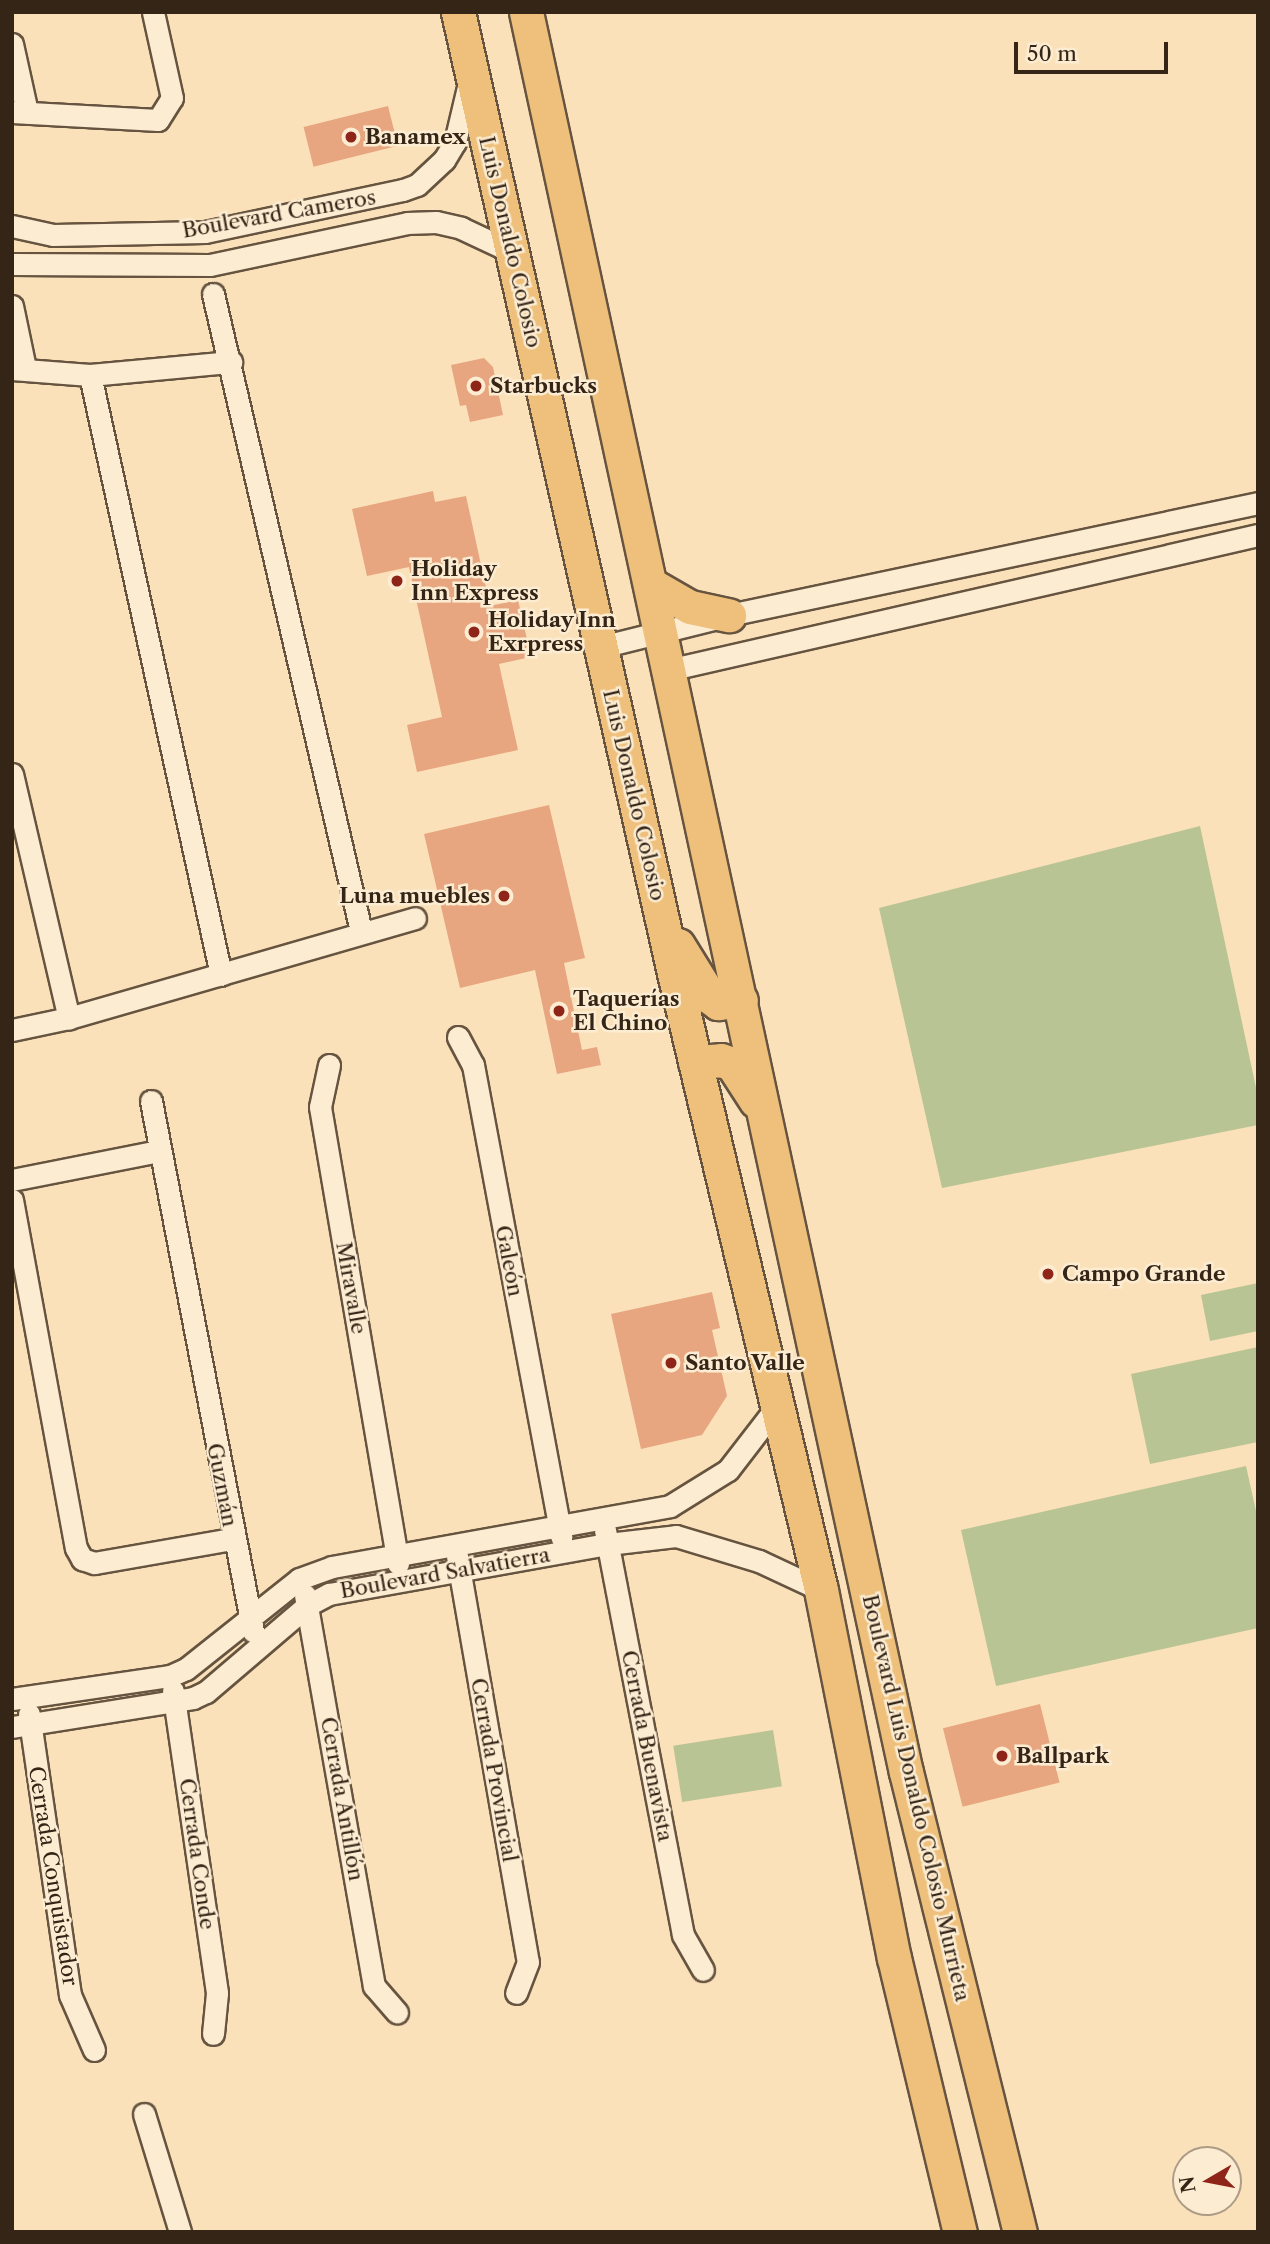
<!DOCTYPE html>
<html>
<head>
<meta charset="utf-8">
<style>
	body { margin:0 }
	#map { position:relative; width:1270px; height:2244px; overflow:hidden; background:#fbe1b9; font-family:"Libre Caslon Text",serif }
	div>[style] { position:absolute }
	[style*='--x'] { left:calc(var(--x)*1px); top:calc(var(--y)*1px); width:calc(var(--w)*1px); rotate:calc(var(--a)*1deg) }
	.green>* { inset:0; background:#b9c494; transform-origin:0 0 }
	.building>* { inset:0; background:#e7a680; transform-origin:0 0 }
	.roads { filter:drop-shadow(2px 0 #665440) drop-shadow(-2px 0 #665440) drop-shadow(0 2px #665440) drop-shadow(0 -2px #665440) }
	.minor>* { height:21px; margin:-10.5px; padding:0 10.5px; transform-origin:10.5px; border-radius:10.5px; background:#fcecd2 }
	.primary>* { height:33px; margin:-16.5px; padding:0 16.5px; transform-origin:16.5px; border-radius:16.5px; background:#eec07c }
	.dots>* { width:19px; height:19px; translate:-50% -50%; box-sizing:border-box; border:4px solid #fcecd2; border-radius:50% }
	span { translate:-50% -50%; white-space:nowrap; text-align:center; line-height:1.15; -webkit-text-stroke:5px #fcecd2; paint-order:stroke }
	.poi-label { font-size:21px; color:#342517; font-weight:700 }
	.left { translate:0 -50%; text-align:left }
	.right { translate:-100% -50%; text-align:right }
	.street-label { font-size:21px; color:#342517 }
	.frame { position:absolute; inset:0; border:14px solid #342517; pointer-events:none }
	.north { position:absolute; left:1172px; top:2146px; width:70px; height:70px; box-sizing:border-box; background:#fcecd2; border:2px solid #ac9c87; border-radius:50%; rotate:260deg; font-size:19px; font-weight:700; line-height:28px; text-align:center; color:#342517 }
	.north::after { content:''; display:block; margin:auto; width:24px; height:32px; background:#8f2418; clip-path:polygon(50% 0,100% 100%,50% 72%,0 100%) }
	.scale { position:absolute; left:1014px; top:42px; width:154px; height:32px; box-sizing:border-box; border:4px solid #342517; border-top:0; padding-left:9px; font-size:21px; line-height:24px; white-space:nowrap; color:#342517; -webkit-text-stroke:5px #fcecd2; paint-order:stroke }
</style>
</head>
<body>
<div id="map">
	<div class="green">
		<div style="clip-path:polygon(1200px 826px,1258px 1097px,1258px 1125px,942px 1188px,879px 908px)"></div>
		<div style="clip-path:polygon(1258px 1283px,1258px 1331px,1210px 1341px,1201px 1295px)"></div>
		<div style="clip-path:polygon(1258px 1347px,1258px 1442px,1150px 1464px,1131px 1374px)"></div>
		<div style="clip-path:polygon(1246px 1466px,1258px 1520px,1258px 1628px,996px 1686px,961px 1530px)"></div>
		<div style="left:773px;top:1730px;width:57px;height:101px;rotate:81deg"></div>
	</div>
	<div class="building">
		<div style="left:388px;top:106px;width:41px;height:87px;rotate:76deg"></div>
		<div style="clip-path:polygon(484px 358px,493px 367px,503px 415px,470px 422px,466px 405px,460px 406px,451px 365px)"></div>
		<div style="clip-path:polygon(433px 491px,435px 502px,466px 496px,490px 606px,518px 600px,531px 657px,499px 664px,518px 750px,417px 772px,407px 725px,442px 717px,409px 567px,367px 576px,352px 509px)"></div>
		<div style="clip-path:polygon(549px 805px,585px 958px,564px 963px,582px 1050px,597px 1047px,601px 1065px,557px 1074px,535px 970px,460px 988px,424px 834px)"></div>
		<div style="clip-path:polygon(712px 1292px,720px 1328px,712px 1330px,727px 1396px,702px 1435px,641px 1449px,611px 1314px)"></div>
		<div style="left:1040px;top:1704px;width:81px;height:100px;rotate:76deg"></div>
	</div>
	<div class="roads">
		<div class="minor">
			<div style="--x:12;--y:44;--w:70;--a:77.6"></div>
			<div style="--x:12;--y:112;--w:146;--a:3.1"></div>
			<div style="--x:158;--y:120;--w:26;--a:-58"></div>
			<div style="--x:172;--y:98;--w:88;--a:-102.5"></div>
			<div style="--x:12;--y:226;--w:42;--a:12.4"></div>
			<div style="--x:53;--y:235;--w:152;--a:-1.1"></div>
			<div style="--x:205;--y:232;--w:202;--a:-12"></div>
			<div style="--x:403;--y:190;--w:15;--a:-20"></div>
			<div style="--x:417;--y:185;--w:37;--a:-43"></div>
			<div style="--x:444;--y:160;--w:21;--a:-59"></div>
			<div style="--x:455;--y:142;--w:61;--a:-76.7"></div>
			<div style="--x:12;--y:264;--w:198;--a:0.3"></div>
			<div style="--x:210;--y:265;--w:201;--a:-12"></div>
			<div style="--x:407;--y:223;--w:29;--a:-2"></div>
			<div style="--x:436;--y:222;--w:26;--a:13"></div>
			<div style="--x:461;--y:228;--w:56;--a:25.2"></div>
			<div style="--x:213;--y:294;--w:654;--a:76.92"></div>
			<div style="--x:12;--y:306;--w:63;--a:78.2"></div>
			<div style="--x:12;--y:369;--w:78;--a:4.4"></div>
			<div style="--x:90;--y:375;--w:142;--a:-5.3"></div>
			<div style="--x:90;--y:375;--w:614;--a:77.68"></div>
			<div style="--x:601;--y:647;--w:132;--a:-14"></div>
			<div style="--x:729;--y:615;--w:541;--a:-11.95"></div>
			<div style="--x:668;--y:670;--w:605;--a:-12.89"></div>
			<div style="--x:12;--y:774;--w:251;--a:76.9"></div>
			<div style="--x:12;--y:1030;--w:58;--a:-11.9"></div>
			<div style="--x:69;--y:1018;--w:360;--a:-16.1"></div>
			<div style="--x:458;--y:1037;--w:32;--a:62"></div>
			<div style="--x:473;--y:1065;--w:480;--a:79.4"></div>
			<div style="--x:329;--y:1065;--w:43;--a:102.1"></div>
			<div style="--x:320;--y:1107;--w:463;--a:80.3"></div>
			<div style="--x:151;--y:1101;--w:540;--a:79.11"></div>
			<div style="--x:12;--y:1180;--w:150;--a:-11.2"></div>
			<div style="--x:12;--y:1200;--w:354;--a:79.6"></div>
			<div style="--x:76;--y:1548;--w:13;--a:61"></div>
			<div style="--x:82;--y:1559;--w:13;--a:18"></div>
			<div style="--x:94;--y:1563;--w:140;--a:-9.9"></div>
			<div style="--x:605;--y:1530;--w:412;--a:79.1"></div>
			<div style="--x:683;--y:1935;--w:40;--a:60.3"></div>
			<div style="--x:457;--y:1556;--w:412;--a:80.1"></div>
			<div style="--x:528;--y:1962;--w:33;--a:111"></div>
			<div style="--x:305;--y:1595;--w:397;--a:80"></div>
			<div style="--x:374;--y:1986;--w:35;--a:49"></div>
			<div style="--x:173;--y:1691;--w:305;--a:81.7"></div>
			<div style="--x:217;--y:1993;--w:41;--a:95.6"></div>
			<div style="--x:12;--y:1699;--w:160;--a:-8.3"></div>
			<div style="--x:170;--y:1676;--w:17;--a:-24"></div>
			<div style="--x:186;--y:1669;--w:144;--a:-38.5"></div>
			<div style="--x:299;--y:1579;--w:35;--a:-20"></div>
			<div style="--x:332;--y:1567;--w:343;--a:-10.2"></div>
			<div style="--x:670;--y:1506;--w:68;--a:-31.8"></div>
			<div style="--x:728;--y:1470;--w:82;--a:-52.4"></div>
			<div style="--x:29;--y:1714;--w:284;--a:81.7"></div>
			<div style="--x:70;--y:1995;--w:60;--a:66.4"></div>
			<div style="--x:12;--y:1727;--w:183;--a:-9.1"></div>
			<div style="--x:193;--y:1698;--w:14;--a:-25"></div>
			<div style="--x:206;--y:1692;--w:134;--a:-40.5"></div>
			<div style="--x:308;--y:1605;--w:24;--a:-28"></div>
			<div style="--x:329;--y:1594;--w:283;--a:-10.2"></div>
			<div style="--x:608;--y:1544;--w:68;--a:-6.7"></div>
			<div style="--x:676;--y:1536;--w:87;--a:16.8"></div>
			<div style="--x:759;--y:1561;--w:68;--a:25.1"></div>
			<div style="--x:144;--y:2114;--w:123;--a:73"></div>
		</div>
		<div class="primary">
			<div style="--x:458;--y:12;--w:985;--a:77.33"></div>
			<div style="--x:674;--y:973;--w:634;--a:76.6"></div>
			<div style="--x:821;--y:1590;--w:375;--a:78.8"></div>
			<div style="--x:894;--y:1958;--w:282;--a:76.5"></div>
			<div style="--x:526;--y:12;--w:1801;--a:77.82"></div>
			<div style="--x:906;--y:1772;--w:474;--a:76.1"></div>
			<div style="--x:650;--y:584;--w:46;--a:29.9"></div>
			<div style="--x:690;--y:607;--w:40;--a:12"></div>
			<div style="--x:678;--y:945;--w:62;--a:58.1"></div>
			<div style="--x:711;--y:998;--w:9;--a:36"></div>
			<div style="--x:718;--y:1003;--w:23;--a:-7"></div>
			<div style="--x:695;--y:1062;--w:26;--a:-4"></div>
			<div style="--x:721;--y:1060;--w:12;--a:20"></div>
			<div style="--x:732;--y:1064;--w:44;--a:57"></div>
		</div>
	</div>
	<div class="dots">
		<div style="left:351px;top:137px;background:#8f2418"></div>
		<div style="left:476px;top:386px;background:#8f2418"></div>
		<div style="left:397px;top:581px;background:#8f2418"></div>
		<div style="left:474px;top:632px;background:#8f2418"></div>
		<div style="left:504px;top:896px;background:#8f2418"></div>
		<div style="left:559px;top:1011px;background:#8f2418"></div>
		<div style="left:1048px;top:1274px;background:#8f2418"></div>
		<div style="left:671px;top:1363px;background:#8f2418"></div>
		<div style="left:1002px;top:1756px;background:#8f2418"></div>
	</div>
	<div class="poi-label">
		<span class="left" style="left:365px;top:137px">Banamex</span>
		<span class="left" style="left:490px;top:386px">Starbucks</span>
		<span class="left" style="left:411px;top:581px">Holiday<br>Inn Express</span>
		<span class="left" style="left:488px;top:632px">Holiday Inn<br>Exrpress</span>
		<span class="right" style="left:490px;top:896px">Luna muebles</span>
		<span class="left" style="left:573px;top:1011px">Taquerías<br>El Chino</span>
		<span class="left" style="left:1062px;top:1274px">Campo Grande</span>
		<span class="left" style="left:685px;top:1363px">Santo Valle</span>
		<span class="left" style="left:1016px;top:1756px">Ballpark</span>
	</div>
	<div class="street-label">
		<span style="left:279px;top:214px;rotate:-10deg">Boulevard Cameros</span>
		<span style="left:510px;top:242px;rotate:77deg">Luis Donaldo Colosio</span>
		<span style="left:634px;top:795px;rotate:77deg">Luis Donaldo Colosio</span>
		<span style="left:509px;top:1261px;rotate:79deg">Galeón</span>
		<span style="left:351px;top:1288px;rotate:80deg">Miravalle</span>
		<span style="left:222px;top:1485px;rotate:79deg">Guzmán</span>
		<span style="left:445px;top:1573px;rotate:-10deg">Boulevard Salvatierra</span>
		<span style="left:647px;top:1746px;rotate:79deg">Cerrada Buenavista</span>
		<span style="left:494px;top:1770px;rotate:80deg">Cerrada Provincial</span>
		<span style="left:916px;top:1798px;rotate:77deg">Boulevard Luis Donaldo Colosio Murrieta</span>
		<span style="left:342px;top:1799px;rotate:80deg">Cerrada Antillón</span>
		<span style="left:197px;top:1854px;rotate:82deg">Cerrada Conde</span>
		<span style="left:53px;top:1876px;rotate:81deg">Cerrada Conquistador</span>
	</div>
	<div class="frame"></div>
	<div class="north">N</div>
	<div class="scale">50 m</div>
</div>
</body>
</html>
